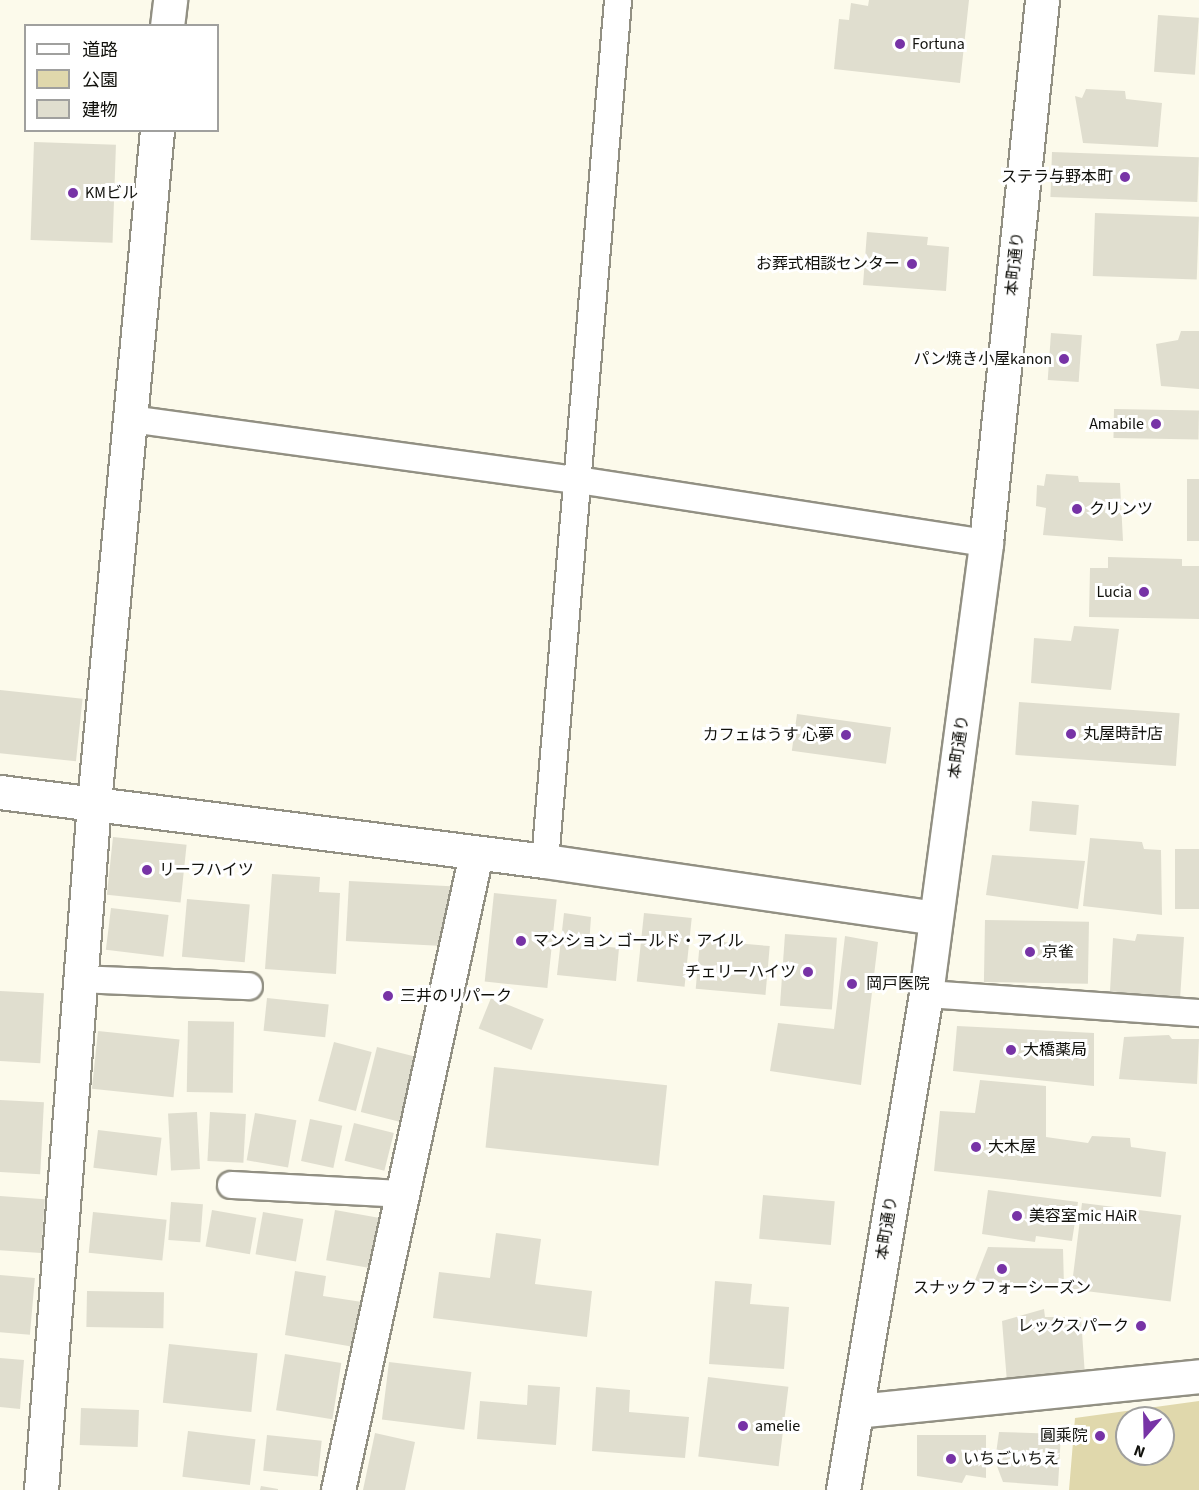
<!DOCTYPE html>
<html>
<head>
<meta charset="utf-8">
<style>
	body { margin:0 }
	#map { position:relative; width:1199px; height:1490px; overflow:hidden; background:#fcfaeb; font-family:"Source Sans 3","Noto Sans JP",sans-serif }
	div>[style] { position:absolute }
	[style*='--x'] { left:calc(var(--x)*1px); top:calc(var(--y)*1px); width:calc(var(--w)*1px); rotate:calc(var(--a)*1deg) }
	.green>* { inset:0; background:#e0d8ac }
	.building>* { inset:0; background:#e0decf; transform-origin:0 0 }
	.roads { filter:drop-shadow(2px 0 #929083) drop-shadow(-2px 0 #929083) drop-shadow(0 2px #929083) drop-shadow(0 -2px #929083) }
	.lane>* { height:26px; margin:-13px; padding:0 13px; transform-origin:13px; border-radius:13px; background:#fff }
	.street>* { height:33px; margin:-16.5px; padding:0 16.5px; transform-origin:16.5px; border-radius:16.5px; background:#fff }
	.secondary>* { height:33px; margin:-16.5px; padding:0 16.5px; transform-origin:16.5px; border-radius:16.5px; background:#fff }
	.dots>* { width:16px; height:16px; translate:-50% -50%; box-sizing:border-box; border:3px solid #fff; border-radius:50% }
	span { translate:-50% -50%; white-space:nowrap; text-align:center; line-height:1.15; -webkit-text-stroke:6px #fff; paint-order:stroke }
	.poi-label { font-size:16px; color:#11110c }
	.left { translate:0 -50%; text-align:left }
	.right { translate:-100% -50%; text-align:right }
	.street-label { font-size:16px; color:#11110c }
	.legend { position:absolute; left:24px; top:24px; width:195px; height:108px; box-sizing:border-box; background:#fff; border:2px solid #a0a09e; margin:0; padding:8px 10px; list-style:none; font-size:18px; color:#11110c }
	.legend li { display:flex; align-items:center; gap:12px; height:30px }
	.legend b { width:30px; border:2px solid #a0a09e }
	.north { position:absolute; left:1115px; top:1406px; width:60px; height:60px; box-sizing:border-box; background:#fff; border:2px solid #a0a09e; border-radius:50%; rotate:200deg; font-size:16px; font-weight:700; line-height:24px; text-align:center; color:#11110c }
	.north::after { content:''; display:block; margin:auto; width:21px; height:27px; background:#7733a6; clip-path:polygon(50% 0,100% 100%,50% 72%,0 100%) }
</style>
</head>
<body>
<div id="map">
	<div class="green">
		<div style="clip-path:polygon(evenodd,1199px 1401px,1199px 1490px,1069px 1490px,1075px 1418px,1199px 1401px,1127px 1418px,1163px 1418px,1163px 1454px,1127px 1454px,1127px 1418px)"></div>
	</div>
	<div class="building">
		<div style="clip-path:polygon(869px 0,969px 0,960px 83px,834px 69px,839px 19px,849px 20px,851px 3px,868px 6px)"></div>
		<div style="left:1158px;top:15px;width:41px;height:57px;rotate:4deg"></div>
		<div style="clip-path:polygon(1086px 89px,1125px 91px,1126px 99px,1162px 103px,1158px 147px,1083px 143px,1075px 96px,1082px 98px)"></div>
		<div style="left:34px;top:142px;width:82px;height:98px;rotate:2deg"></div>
		<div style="left:1052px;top:152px;width:147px;height:45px;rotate:2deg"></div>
		<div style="left:1095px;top:213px;width:104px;height:63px;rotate:2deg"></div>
		<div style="clip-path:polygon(867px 232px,928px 237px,927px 245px,949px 247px,946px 291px,863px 285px)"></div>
		<div style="clip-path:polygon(1181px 331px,1199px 331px,1199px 389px,1161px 386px,1156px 344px,1178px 340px)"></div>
		<div style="left:1051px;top:333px;width:31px;height:47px;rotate:4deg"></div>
		<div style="left:1114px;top:409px;width:85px;height:29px;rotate:1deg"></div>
		<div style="clip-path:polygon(1046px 474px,1078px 476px,1079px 482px,1120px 483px,1123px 541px,1043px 535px,1046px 508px,1036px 506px,1037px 485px,1044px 486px)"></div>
		<div style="left:1187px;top:479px;width:12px;height:62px"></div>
		<div style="clip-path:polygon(1108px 557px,1182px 559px,1182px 566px,1199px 566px,1199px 619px,1089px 617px,1090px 568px,1108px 568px)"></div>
		<div style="clip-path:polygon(1074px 626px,1119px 629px,1111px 690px,1031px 683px,1034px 638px,1071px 641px)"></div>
		<div style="left:0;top:690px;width:83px;height:63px;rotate:6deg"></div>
		<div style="left:1019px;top:702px;width:161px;height:53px;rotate:4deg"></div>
		<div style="left:797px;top:714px;width:95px;height:37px;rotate:8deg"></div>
		<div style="left:1032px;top:801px;width:47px;height:30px;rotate:5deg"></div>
		<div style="left:113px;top:837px;width:74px;height:58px;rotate:6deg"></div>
		<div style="clip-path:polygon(1090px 838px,1142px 842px,1144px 849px,1161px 850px,1162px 915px,1083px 906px)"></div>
		<div style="left:1175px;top:849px;width:24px;height:60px"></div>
		<div style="clip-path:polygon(992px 855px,1085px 861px,1078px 909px,986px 895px)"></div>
		<div style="clip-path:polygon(272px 874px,320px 877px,319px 892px,340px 893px,336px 974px,265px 969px)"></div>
		<div style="left:349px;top:881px;width:102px;height:60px;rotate:3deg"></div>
		<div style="left:494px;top:893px;width:63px;height:89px;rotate:6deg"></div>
		<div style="left:187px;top:899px;width:63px;height:58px;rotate:5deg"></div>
		<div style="left:111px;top:908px;width:58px;height:42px;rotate:7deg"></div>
		<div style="clip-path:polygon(564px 913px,591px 917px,589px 945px,619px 948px,616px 981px,557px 975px)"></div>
		<div style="left:644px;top:913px;width:48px;height:69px;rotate:6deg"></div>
		<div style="left:985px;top:920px;width:104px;height:62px;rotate:1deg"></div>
		<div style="left:785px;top:934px;width:52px;height:72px;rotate:4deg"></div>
		<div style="clip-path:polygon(1137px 934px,1184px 937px,1180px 1000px,1110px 991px,1113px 938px,1135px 941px)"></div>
		<div style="clip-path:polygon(845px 936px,878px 942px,861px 1085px,770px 1071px,778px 1023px,834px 1029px)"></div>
		<div style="left:700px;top:940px;width:70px;height:49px;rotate:5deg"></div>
		<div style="left:0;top:991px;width:44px;height:70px;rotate:3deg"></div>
		<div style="left:267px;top:998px;width:62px;height:33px;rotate:6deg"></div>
		<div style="left:491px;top:998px;width:57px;height:33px;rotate:22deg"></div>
		<div style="left:188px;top:1021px;width:46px;height:71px;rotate:1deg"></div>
		<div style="clip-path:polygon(957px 1026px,1094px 1033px,1094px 1086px,953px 1071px)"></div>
		<div style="left:98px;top:1031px;width:82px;height:58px;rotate:6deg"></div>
		<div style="clip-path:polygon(1169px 1035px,1172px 1039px,1199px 1039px,1197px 1084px,1119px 1079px,1124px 1037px)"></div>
		<div style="left:334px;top:1042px;width:39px;height:61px;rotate:15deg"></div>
		<div style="left:377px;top:1047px;width:44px;height:67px;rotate:14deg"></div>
		<div style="left:494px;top:1067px;width:174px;height:81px;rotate:6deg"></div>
		<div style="clip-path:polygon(980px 1080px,1046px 1086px,1046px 1137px,1088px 1143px,1092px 1136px,1130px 1138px,1131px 1147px,1166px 1152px,1161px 1197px,934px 1171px,940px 1111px,975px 1113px)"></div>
		<div style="left:0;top:1100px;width:44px;height:72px;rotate:3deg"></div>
		<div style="left:197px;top:1112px;width:57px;height:29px;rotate:87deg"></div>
		<div style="left:210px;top:1112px;width:36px;height:49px;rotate:3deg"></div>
		<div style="left:255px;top:1113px;width:42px;height:48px;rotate:10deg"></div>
		<div style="left:310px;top:1119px;width:33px;height:43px;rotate:12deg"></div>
		<div style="left:354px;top:1123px;width:41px;height:39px;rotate:14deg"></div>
		<div style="left:98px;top:1130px;width:64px;height:38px;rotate:7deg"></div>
		<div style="clip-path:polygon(988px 1190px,1078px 1202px,1072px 1241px,1036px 1236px,1035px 1242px,982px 1234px)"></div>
		<div style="left:763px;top:1195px;width:72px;height:44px;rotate:5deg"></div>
		<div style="left:0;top:1196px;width:45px;height:54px;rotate:4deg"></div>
		<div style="left:171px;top:1202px;width:32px;height:38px;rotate:4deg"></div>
		<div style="left:1082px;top:1203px;width:100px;height:87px;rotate:7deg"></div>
		<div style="left:212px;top:1210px;width:45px;height:37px;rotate:10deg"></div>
		<div style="left:335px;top:1210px;width:47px;height:51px;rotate:10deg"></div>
		<div style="left:93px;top:1212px;width:74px;height:41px;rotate:6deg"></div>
		<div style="left:263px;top:1212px;width:41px;height:43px;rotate:10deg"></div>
		<div style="clip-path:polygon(496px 1233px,541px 1239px,535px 1284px,592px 1291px,587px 1337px,433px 1318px,439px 1272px,490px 1278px)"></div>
		<div style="clip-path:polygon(988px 1247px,1063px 1249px,1064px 1287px,974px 1283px)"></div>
		<div style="clip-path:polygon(295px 1271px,326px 1276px,323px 1296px,362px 1302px,354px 1347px,285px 1335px)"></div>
		<div style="left:0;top:1275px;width:35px;height:57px;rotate:5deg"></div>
		<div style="clip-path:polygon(715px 1281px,752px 1284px,750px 1304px,789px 1307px,784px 1369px,709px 1364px)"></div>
		<div style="left:87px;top:1291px;width:77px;height:36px;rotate:1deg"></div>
		<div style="clip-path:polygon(1044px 1309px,1045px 1317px,1081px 1317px,1085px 1376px,1007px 1382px,1002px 1321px)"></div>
		<div style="left:169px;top:1344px;width:89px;height:59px;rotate:6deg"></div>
		<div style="left:285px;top:1354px;width:57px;height:57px;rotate:9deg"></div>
		<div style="clip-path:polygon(0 1358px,24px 1360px,20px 1409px,0 1407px)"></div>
		<div style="left:389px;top:1362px;width:83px;height:58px;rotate:7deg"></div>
		<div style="left:708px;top:1377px;width:81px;height:80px;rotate:7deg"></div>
		<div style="clip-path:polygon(528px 1385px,560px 1387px,556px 1445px,477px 1439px,480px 1401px,527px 1405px)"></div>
		<div style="clip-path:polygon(596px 1387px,630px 1390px,629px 1412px,689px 1417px,685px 1458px,592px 1451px)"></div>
		<div style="left:81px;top:1408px;width:58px;height:37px;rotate:2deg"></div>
		<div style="left:188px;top:1431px;width:68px;height:46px;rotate:7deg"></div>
		<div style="clip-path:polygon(999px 1432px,1061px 1434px,1058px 1486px,1003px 1482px,995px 1461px)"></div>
		<div style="clip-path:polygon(375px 1433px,415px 1442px,405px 1490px,363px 1490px)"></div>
		<div style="left:267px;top:1435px;width:55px;height:36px;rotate:6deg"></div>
		<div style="clip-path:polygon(917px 1435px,986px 1435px,986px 1478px,966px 1475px,962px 1483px,917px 1476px)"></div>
		<div style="clip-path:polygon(261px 1486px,278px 1489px,278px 1490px,260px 1490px)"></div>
	</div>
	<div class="roads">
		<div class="lane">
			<div style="--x:130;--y:419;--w:452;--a:7.8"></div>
			<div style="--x:578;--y:480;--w:413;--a:8.8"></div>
			<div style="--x:545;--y:861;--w:864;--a:-85.15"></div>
			<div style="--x:79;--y:979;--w:170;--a:2.4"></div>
			<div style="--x:926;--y:994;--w:274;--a:4"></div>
			<div style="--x:231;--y:1185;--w:171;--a:3"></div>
		</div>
		<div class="street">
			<div style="--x:167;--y:26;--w:26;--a:-83"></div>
			<div style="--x:0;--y:792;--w:549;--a:7.22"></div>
			<div style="--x:545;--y:861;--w:394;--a:8.3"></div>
			<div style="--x:857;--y:1411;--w:344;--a:-5.8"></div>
			<div style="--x:41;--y:1490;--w:689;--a:-85.59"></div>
			<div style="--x:94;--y:803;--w:676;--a:-84.65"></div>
			<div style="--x:338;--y:1490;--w:651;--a:-77.76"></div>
		</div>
		<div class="secondary">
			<div style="--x:843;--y:1490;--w:503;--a:-80.5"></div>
			<div style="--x:926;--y:994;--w:455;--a:-82.4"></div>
			<div style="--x:986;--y:543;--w:546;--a:-84.11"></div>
		</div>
	</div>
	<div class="dots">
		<div style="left:900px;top:44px;background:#7733a6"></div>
		<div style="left:1125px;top:177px;background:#7733a6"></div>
		<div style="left:73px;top:193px;background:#7733a6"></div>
		<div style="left:912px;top:264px;background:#7733a6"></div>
		<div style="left:1064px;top:359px;background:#7733a6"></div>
		<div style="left:1156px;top:424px;background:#7733a6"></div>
		<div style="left:1077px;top:509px;background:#7733a6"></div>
		<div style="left:1144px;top:592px;background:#7733a6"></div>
		<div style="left:1071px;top:734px;background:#7733a6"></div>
		<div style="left:846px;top:735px;background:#7733a6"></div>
		<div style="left:147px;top:870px;background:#7733a6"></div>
		<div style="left:521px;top:941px;background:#7733a6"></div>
		<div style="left:1030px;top:952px;background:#7733a6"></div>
		<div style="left:808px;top:972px;background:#7733a6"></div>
		<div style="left:852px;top:984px;background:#7733a6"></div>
		<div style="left:388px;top:996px;background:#7733a6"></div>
		<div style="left:1011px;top:1050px;background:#7733a6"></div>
		<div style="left:976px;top:1147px;background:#7733a6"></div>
		<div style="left:1017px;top:1216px;background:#7733a6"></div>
		<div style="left:1002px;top:1269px;background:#7733a6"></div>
		<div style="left:1141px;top:1326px;background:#7733a6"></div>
		<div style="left:743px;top:1426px;background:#7733a6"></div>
		<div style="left:1100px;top:1436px;background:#7733a6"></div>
		<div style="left:951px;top:1459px;background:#7733a6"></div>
	</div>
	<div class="poi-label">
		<span class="left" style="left:912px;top:44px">Fortuna</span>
		<span class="right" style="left:1113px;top:177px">ステラ与野本町</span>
		<span class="left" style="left:85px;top:193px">KMビル</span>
		<span class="right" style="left:900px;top:264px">お葬式相談センター</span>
		<span class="right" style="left:1052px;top:359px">パン焼き小屋kanon</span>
		<span class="right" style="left:1144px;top:424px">Amabile</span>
		<span class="left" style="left:1089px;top:509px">クリンツ</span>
		<span class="right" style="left:1132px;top:592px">Lucia</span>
		<span class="left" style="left:1083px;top:734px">丸屋時計店</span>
		<span class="right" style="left:834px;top:735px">カフェはうす 心夢</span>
		<span class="left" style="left:159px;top:870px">リーフハイツ</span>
		<span class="left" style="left:533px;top:941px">マンション ゴールド・アイル</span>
		<span class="left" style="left:1042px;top:952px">京雀</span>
		<span class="right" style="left:796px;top:972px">チェリーハイツ</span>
		<span class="left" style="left:866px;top:984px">岡戸医院</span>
		<span class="left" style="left:400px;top:996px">三井のリパーク</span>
		<span class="left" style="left:1023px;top:1050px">大橋薬局</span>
		<span class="left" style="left:988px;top:1147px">大木屋</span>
		<span class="left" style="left:1029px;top:1216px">美容室mic HAiR</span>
		<span style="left:1002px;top:1288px">スナック フォーシーズン</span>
		<span class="right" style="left:1129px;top:1326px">レックスパーク</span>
		<span class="left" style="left:755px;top:1426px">amelie</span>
		<span class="right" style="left:1088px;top:1436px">圓乘院</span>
		<span class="left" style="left:963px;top:1459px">いちごいちえ</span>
	</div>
	<div class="street-label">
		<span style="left:1015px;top:264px;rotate:-84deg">本町通り</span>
		<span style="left:959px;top:747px;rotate:-82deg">本町通り</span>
		<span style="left:887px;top:1228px;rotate:-81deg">本町通り</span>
	</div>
	<ul class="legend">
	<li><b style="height:8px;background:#fff"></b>道路</li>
	<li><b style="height:16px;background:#e0d8ac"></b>公園</li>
	<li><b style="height:16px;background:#e0decf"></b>建物</li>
	</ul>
	<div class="north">N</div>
</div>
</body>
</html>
